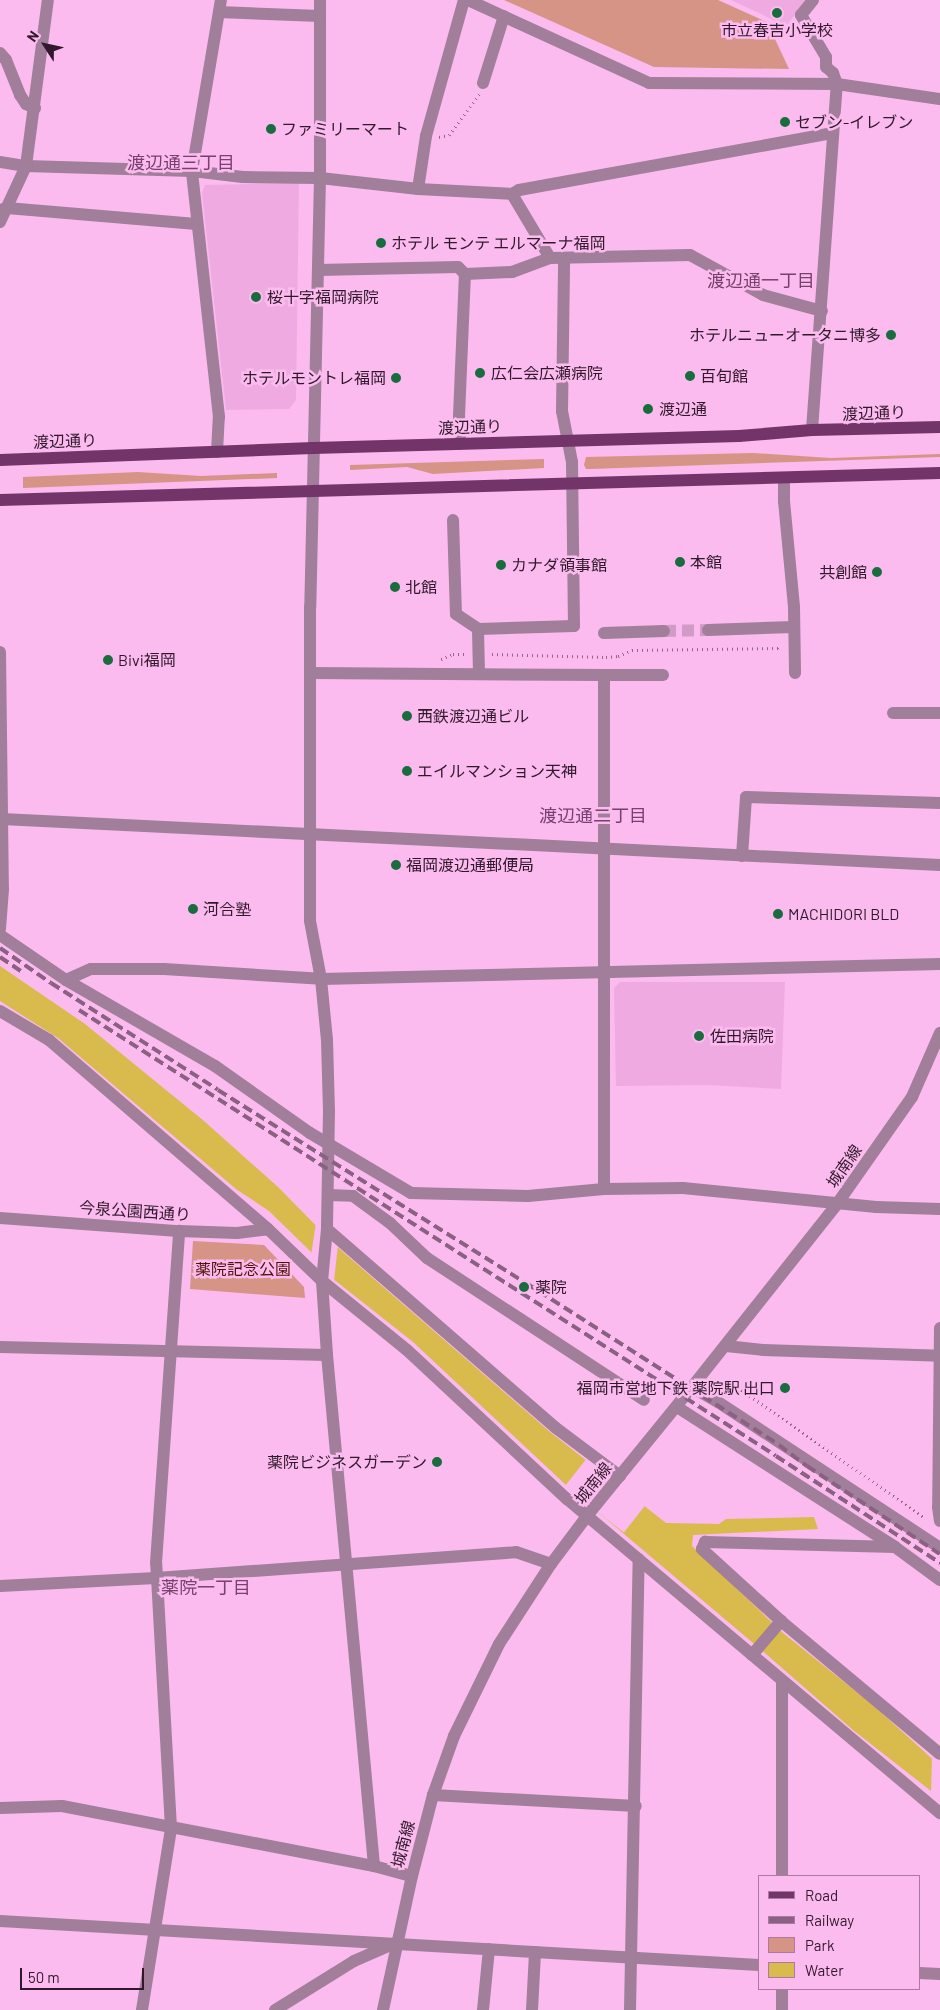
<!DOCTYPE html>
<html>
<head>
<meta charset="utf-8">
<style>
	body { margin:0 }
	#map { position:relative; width:940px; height:2010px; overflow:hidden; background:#fbbbee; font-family:Barlow,"Noto Sans JP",sans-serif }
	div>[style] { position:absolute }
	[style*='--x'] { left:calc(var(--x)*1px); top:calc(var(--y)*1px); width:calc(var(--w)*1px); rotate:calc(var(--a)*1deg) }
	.built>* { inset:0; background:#efabe1 }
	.green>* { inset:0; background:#d59485 }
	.water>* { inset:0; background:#d8ba4d }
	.pier>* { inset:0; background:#fbbbee; transform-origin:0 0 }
	.minor-tunnel>* { height:12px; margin-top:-6px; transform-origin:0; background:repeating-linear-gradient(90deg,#d29bc7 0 12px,transparent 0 18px) }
	.path>* { height:3px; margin-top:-1.5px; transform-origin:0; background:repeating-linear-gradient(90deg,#916689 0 1px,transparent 0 5px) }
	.minor>* { height:12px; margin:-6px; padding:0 6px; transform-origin:6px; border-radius:6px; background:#a17e9a }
	.major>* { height:12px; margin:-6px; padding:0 6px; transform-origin:6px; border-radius:6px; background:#733569 }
	.rail>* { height:4px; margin-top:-2px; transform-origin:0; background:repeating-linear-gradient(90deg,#8a6182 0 10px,transparent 0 15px) }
	.dots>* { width:14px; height:14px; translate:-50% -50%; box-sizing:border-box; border:2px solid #fbbbee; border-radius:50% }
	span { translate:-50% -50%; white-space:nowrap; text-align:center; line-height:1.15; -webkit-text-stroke:5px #fbbbee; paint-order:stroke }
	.poi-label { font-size:16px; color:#30192c }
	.left { translate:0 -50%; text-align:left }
	.right { translate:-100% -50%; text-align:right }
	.street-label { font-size:16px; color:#30192c }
	.park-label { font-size:16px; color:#511205 }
	.neighbourhood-label { font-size:18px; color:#77406e }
	.legend { position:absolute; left:758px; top:1875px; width:162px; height:115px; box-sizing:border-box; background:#fbbbee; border:1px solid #aa7aa0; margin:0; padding:6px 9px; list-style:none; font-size:15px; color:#30192c }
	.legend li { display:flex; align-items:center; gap:10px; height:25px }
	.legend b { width:25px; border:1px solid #aa7aa0 }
	.north { position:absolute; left:20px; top:20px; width:50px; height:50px; -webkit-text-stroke:4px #fbbbee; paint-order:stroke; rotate:305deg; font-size:14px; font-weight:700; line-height:20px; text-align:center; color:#30192c }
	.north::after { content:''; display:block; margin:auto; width:18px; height:22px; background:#30192c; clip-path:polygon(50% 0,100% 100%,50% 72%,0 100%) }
	.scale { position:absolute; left:20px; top:1968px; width:124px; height:22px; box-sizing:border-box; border:2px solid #30192c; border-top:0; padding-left:6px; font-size:15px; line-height:18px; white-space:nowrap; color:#30192c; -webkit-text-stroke:4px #fbbbee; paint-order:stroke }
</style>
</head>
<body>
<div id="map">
	<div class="built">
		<div style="clip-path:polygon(731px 0,807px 0,786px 26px)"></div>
		<div style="clip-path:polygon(299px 183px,296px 400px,289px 409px,226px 410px,202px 193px,205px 185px)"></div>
		<div style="clip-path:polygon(620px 982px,785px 982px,781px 1089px,709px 1085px,616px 1086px,614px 988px)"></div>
	</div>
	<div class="green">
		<div style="clip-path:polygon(504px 0,718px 0,767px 22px,789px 69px,654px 67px)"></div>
		<div style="clip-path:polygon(753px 453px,831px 458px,940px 454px,940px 457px,591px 469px,586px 469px,584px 465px,586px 457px)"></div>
		<div style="clip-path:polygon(544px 459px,544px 468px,433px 474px,407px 467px,350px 470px,350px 465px)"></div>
		<div style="clip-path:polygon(138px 472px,201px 476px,277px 473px,277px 478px,23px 488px,23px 477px)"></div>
		<div style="clip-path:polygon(193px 1241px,264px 1245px,304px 1287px,305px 1298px,190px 1289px)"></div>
	</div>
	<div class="water">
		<div style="clip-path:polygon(0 966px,85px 1024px,204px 1121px,278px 1187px,335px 1245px,550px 1432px,666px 1523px,719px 1524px,726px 1519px,814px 1517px,818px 1529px,693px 1535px,692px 1546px,783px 1633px,874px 1706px,940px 1766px,940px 1798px,853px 1730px,766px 1654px,566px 1485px,413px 1342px,332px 1278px,311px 1252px,269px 1211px,236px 1189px,58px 1038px,0 1001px)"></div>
	</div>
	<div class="pier">
		<div style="clip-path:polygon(316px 1222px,338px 1245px,334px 1281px,311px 1256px)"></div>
		<div style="left:587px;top:1458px;width:75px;height:36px;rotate:38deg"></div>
		<div style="clip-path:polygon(932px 1756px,940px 1763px,940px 1800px,931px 1793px)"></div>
	</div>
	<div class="minor-tunnel">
		<div style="--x:664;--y:631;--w:44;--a:-1.3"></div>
	</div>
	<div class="path">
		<div style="--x:439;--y:137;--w:10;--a:-11"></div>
		<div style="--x:449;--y:135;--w:51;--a:-53.8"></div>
		<div style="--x:492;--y:654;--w:114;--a:1.5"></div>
		<div style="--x:606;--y:657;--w:12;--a:-5"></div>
		<div style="--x:618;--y:656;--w:15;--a:-23"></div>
		<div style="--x:632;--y:650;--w:146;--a:-0.8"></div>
		<div style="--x:778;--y:648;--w:4;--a:-45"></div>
		<div style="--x:441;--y:659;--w:13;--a:-23"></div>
		<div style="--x:453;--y:654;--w:13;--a:0"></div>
		<div style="--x:733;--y:1384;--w:234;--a:34.9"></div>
	</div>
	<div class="minor">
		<div style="--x:320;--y:0;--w:178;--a:90"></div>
		<div style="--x:320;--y:178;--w:429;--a:91.3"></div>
		<div style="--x:310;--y:607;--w:314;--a:90"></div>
		<div style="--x:310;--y:921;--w:59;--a:79.3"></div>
		<div style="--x:321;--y:979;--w:61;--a:84.4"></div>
		<div style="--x:327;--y:1040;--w:71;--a:88.4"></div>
		<div style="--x:329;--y:1111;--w:118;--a:91"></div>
		<div style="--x:327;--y:1229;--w:52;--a:95.5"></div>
		<div style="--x:322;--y:1281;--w:74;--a:86.1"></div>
		<div style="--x:327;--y:1355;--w:513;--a:84.74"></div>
		<div style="--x:374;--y:1866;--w:39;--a:15"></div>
		<div style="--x:468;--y:0;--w:199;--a:24.6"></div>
		<div style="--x:649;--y:83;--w:188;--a:0.3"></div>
		<div style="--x:837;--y:84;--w:104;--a:8.3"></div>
		<div style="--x:219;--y:12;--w:101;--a:2.3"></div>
		<div style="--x:0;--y:53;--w:9;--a:49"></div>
		<div style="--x:6;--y:60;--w:38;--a:68"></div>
		<div style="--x:20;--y:95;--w:11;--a:56"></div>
		<div style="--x:26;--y:104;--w:10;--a:24"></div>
		<div style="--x:483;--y:83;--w:70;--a:-72.6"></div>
		<div style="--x:0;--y:162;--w:26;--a:9"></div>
		<div style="--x:26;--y:166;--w:166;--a:1.7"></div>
		<div style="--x:192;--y:171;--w:51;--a:6.7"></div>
		<div style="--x:243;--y:177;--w:77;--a:0.7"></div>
		<div style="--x:320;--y:178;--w:99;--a:6.4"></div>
		<div style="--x:418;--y:189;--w:94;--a:3"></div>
		<div style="--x:512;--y:194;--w:8;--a:-30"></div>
		<div style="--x:519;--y:190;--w:318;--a:-10.3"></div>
		<div style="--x:418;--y:189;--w:54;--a:-81.4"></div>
		<div style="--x:426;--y:136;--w:141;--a:-74.4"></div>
		<div style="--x:512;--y:194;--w:74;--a:59.3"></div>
		<div style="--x:550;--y:258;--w:140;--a:-1.2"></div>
		<div style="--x:690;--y:255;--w:83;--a:28.7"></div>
		<div style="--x:763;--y:295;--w:61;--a:15.2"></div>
		<div style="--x:0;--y:210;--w:7;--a:-16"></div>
		<div style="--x:7;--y:208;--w:190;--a:4.8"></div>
		<div style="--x:0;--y:222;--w:62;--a:-65.1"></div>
		<div style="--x:26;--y:166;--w:167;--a:-82.5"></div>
		<div style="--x:318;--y:270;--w:140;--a:-1.2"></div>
		<div style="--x:458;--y:267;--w:10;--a:45"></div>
		<div style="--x:812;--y:430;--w:347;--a:-85.9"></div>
		<div style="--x:837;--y:84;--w:12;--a:-110"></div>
		<div style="--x:833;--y:73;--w:9;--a:-139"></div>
		<div style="--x:826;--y:67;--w:10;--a:-90"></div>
		<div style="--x:826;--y:57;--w:49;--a:-120.8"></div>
		<div style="--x:801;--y:15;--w:19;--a:-51"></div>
		<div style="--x:460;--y:444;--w:28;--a:-92"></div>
		<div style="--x:459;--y:416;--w:142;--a:-87.6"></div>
		<div style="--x:465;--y:274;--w:47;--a:-2.4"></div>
		<div style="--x:512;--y:272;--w:40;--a:-20.2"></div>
		<div style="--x:217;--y:452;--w:35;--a:-87"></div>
		<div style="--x:219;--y:417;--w:247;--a:-96.3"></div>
		<div style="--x:192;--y:171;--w:173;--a:-80.4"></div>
		<div style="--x:784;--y:478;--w:23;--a:90"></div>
		<div style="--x:784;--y:501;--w:106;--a:84.6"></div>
		<div style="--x:794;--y:607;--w:66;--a:89.1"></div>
		<div style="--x:453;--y:520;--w:94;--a:88.2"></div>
		<div style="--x:456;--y:614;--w:27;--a:34"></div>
		<div style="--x:708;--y:630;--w:86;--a:-2"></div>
		<div style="--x:604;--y:633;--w:60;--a:-1.9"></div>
		<div style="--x:0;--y:652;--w:237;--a:89.3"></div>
		<div style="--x:3;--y:889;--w:40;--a:94.3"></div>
		<div style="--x:310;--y:673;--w:294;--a:0.4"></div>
		<div style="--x:604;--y:675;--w:514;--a:90"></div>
		<div style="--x:479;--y:674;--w:45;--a:-91.3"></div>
		<div style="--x:478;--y:629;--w:96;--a:-1.8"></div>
		<div style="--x:574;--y:626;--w:164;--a:-90.7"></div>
		<div style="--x:572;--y:462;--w:52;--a:-101.1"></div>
		<div style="--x:562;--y:411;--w:152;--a:-89.2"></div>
		<div style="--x:604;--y:675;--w:59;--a:0"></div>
		<div style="--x:893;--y:713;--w:47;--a:0"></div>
		<div style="--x:2;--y:819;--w:939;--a:2.81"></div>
		<div style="--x:742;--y:856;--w:59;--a:-86.1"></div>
		<div style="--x:746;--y:797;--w:194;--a:1.8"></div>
		<div style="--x:0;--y:935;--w:80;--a:34.3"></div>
		<div style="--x:66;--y:980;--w:172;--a:30"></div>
		<div style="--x:215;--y:1066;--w:116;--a:35.2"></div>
		<div style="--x:310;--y:1133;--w:117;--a:30.7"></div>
		<div style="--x:411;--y:1193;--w:117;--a:1.5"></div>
		<div style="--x:528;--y:1196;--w:76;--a:-5.3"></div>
		<div style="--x:604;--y:1189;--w:79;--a:-0.7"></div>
		<div style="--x:683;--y:1188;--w:194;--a:5.6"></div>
		<div style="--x:876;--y:1207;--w:64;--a:1.8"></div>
		<div style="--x:66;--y:980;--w:27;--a:-24"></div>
		<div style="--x:91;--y:969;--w:73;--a:0"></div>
		<div style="--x:164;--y:969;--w:157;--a:3.6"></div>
		<div style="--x:321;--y:979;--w:619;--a:-1.39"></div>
		<div style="--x:0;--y:1011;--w:57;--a:30.6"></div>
		<div style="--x:49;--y:1040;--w:289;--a:40.8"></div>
		<div style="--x:268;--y:1229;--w:75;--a:43.9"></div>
		<div style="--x:322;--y:1281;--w:109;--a:39.1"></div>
		<div style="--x:407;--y:1350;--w:219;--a:43"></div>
		<div style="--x:567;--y:1499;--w:488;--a:40.1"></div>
		<div style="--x:328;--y:1195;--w:25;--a:2"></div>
		<div style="--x:353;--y:1196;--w:46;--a:36.1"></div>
		<div style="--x:390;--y:1223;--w:51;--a:43.4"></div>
		<div style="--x:427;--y:1258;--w:259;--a:33.2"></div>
		<div style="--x:0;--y:1218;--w:179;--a:4.2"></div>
		<div style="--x:179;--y:1231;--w:58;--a:2"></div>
		<div style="--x:237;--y:1233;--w:31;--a:-7"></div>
		<div style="--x:327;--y:1229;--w:303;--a:41"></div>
		<div style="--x:556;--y:1428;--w:80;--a:36.9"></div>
		<div style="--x:940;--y:1328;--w:179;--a:90.6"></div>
		<div style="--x:938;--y:1507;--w:14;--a:82"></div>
		<div style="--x:726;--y:1346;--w:37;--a:6"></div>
		<div style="--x:763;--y:1350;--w:177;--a:1.9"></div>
		<div style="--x:0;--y:1347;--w:327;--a:1.4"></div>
		<div style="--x:692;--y:1387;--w:30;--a:30"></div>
		<div style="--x:718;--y:1402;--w:266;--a:33.3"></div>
		<div style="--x:677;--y:1407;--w:259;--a:32.7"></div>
		<div style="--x:895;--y:1547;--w:56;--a:36.3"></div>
		<div style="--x:0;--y:1586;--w:156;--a:-2.9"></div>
		<div style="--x:156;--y:1578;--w:361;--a:-4.1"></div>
		<div style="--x:516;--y:1552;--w:37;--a:19"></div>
		<div style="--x:781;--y:1621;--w:207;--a:39.9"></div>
		<div style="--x:752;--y:1655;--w:45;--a:-49.5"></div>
		<div style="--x:781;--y:1621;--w:107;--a:-137.7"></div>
		<div style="--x:702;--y:1549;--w:8;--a:-67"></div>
		<div style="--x:705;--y:1542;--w:190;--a:1.5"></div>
		<div style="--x:782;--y:1681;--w:195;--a:90"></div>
		<div style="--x:433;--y:1795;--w:203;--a:3.1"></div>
		<div style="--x:0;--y:1808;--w:62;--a:-1.8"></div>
		<div style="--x:62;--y:1806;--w:318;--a:10.9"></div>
		<div style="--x:0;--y:1921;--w:760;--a:3.32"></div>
		<div style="--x:919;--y:1973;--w:21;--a:3"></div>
		<div style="--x:142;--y:2010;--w:184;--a:-80.9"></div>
		<div style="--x:171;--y:1828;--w:265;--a:-93.2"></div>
		<div style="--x:156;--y:1563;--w:333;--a:-86"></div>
		<div style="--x:275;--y:2010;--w:93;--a:-31.8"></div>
		<div style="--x:354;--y:1961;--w:45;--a:-23.7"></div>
		<div style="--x:383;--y:2010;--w:137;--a:-77.8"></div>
		<div style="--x:412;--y:1876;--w:84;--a:-75.5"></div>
		<div style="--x:433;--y:1795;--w:63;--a:-70.4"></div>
		<div style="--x:454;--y:1736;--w:102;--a:-63.9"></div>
		<div style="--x:499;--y:1644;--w:95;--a:-57"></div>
		<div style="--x:551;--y:1564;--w:60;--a:-53.1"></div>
		<div style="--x:587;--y:1516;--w:166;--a:-50.9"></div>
		<div style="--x:692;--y:1387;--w:233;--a:-51.6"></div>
		<div style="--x:837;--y:1204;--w:131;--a:-55"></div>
		<div style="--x:912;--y:1097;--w:70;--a:-66.4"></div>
		<div style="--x:483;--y:2010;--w:61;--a:-84.4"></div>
		<div style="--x:532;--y:2010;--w:58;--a:-87"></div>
		<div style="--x:630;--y:2010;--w:451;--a:-88.9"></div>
		<div style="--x:782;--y:2010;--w:21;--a:-90"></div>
	</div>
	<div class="major">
		<div style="--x:0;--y:460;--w:313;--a:-2.2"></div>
		<div style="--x:313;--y:448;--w:426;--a:-1.6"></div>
		<div style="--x:739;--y:436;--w:73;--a:-4.7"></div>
		<div style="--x:812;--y:430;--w:128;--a:-1.3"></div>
		<div style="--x:0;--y:500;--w:940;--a:-1.65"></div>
	</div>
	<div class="rail">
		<div style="--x:0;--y:948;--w:62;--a:34.5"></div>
		<div style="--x:51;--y:983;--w:198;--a:32.6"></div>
		<div style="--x:218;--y:1090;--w:363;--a:32.1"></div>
		<div style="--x:526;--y:1283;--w:300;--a:32.6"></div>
		<div style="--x:779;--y:1445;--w:35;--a:37"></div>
		<div style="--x:807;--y:1466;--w:159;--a:33.5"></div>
		<div style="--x:0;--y:957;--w:25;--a:34"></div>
		<div style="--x:79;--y:1010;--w:827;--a:32.61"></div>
		<div style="--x:776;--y:1456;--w:196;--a:33.1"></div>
	</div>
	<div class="dots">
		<div style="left:777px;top:13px;background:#196c3e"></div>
		<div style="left:785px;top:122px;background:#196c3e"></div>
		<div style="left:271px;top:129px;background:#196c3e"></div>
		<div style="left:381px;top:243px;background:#196c3e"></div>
		<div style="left:256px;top:297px;background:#196c3e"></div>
		<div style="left:891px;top:335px;background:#196c3e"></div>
		<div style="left:480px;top:373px;background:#196c3e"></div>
		<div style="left:690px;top:376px;background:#196c3e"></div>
		<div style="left:396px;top:378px;background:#196c3e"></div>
		<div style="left:648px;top:409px;background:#196c3e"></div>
		<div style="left:680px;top:562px;background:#196c3e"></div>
		<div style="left:501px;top:565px;background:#196c3e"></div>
		<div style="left:877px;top:572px;background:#196c3e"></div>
		<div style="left:395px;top:587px;background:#196c3e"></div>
		<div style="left:108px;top:660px;background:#196c3e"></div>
		<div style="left:407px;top:716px;background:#196c3e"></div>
		<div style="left:407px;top:771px;background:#196c3e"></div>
		<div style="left:396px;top:865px;background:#196c3e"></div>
		<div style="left:193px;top:909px;background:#196c3e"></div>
		<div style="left:778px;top:914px;background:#196c3e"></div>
		<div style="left:699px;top:1036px;background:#196c3e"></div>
		<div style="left:524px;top:1287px;background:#196c3e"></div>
		<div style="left:785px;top:1388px;background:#196c3e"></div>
		<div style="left:437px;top:1462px;background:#196c3e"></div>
	</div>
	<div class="poi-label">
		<span style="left:777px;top:30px">市立春吉小学校</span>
		<span class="left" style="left:795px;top:122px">セブン-イレブン</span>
		<span class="left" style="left:281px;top:129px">ファミリーマート</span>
		<span class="left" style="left:391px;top:243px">ホテル モンテ エルマーナ福岡</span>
		<span class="left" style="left:267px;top:297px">桜十字福岡病院</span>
		<span class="right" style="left:881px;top:335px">ホテルニューオータニ博多</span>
		<span class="left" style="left:491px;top:373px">広仁会広瀬病院</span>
		<span class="left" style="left:700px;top:376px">百旬館</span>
		<span class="right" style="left:386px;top:378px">ホテルモントレ福岡</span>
		<span class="left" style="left:659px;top:409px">渡辺通</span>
		<span class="left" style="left:690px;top:562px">本館</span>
		<span class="left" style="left:511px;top:565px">カナダ領事館</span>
		<span class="right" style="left:867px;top:572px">共創館</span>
		<span class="left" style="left:405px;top:587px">北館</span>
		<span class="left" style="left:118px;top:660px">Bivi福岡</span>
		<span class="left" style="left:417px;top:716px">西鉄渡辺通ビル</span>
		<span class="left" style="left:417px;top:771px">エイルマンション天神</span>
		<span class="left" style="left:406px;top:865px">福岡渡辺通郵便局</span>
		<span class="left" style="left:203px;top:909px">河合塾</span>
		<span class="left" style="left:788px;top:914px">MACHIDORI BLD</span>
		<span class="left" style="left:710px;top:1036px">佐田病院</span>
		<span class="left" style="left:535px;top:1287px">薬院</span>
		<span class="right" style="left:775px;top:1388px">福岡市営地下鉄 薬院駅 出口</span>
		<span class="right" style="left:427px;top:1462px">薬院ビジネスガーデン</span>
	</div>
	<div class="street-label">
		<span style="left:874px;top:413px;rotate:-2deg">渡辺通り</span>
		<span style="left:470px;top:427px;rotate:-2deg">渡辺通り</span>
		<span style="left:65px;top:441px;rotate:-2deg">渡辺通り</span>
		<span style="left:844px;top:1166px;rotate:-55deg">城南線</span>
		<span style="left:135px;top:1211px;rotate:4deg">今泉公園西通り</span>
		<span style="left:593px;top:1483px;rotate:-51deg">城南線</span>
		<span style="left:403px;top:1844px;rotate:-75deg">城南線</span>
	</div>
	<div class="park-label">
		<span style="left:243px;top:1269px">薬院記念公園</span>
	</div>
	<div class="neighbourhood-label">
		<span style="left:181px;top:162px">渡辺通三丁目</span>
		<span style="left:761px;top:280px">渡辺通一丁目</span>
		<span style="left:593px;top:815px">渡辺通二丁目</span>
		<span style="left:206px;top:1587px">薬院一丁目</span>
	</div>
	<ul class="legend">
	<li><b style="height:6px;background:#733569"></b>Road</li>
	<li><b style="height:6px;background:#8a6182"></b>Railway</li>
	<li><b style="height:14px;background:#d59485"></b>Park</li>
	<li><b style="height:14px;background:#d8ba4d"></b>Water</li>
	</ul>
	<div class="north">N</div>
	<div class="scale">50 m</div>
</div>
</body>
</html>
